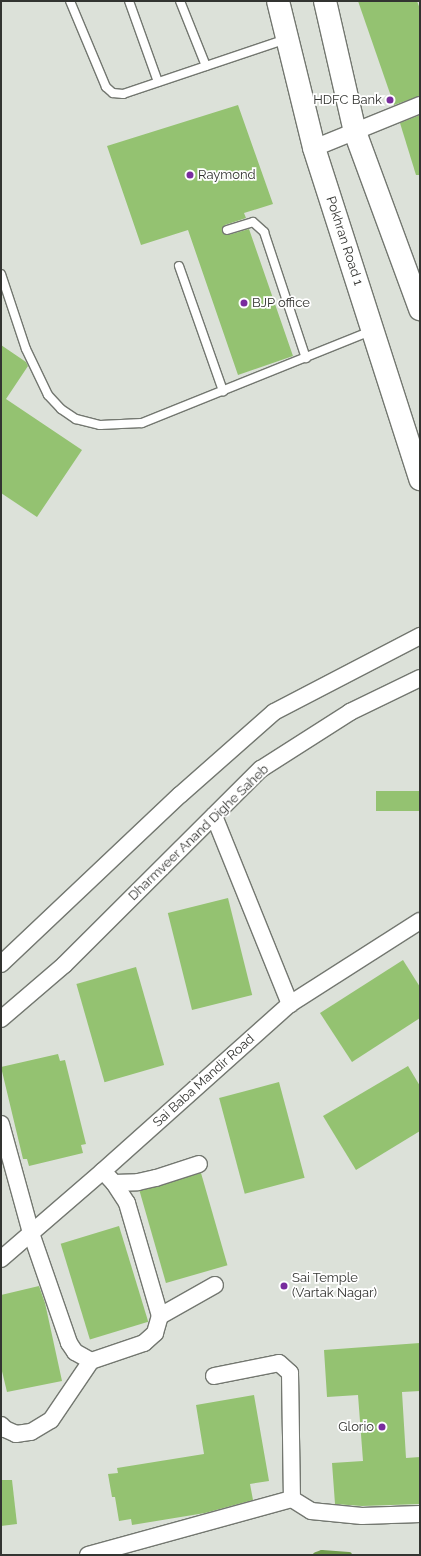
<!DOCTYPE html>
<html>
<head>
<meta charset="utf-8">
<style>
	body { margin:0 }
	#map { position:relative; width:421px; height:1556px; overflow:hidden; background:#dce1d9; font-family:Raleway,sans-serif }
	div>[style] { position:absolute }
	[style*='--x'] { left:calc(var(--x)*1px); top:calc(var(--y)*1px); width:calc(var(--w)*1px); rotate:calc(var(--a)*1deg) }
	.stream>* { height:6px; margin:-3px; padding:0 3px; transform-origin:3px; border-radius:3px; background:#719d4d }
	.building>* { inset:0; background:#94c271; transform-origin:0 0 }
	.roads { filter:drop-shadow(1px 0 #737770) drop-shadow(-1px 0 #737770) drop-shadow(0 1px #737770) drop-shadow(0 -1px #737770) }
	.service>* { height:8px; margin:-4px; padding:0 4px; transform-origin:4px; border-radius:4px; background:#fff }
	.minor>* { height:16px; margin:-8px; padding:0 8px; transform-origin:8px; border-radius:8px; background:#fff }
	.secondary>* { height:22px; margin:-11px; padding:0 11px; transform-origin:11px; border-radius:11px; background:#fff }
	.dots>* { width:11px; height:11px; translate:-50% -50%; box-sizing:border-box; border:2px solid #fff; border-radius:50% }
	span { translate:-50% -50%; white-space:nowrap; text-align:center; line-height:1.15; -webkit-text-stroke:3.5px #fff; paint-order:stroke }
	.poi-label { font-size:13px; color:#333431 }
	.right { translate:-100% -50%; text-align:right }
	.left { translate:0 -50%; text-align:left }
	.street-label { font-size:13px; color:#333431 }
	.frame { position:absolute; inset:0; border:2px solid #333431; pointer-events:none }
</style>
</head>
<body>
<div id="map">
	<div class="stream">
		<div style="--x:316;--y:1555;--w:6;--a:-18"></div>
		<div style="--x:322;--y:1553;--w:27;--a:4"></div>
	</div>
	<div class="building">
		<div style="clip-path:polygon(358px 1px,417px 1px,420px 9px,420px 96px,394px 105px)"></div>
		<div style="clip-path:polygon(238px 105px,273px 204px,244px 213px,246px 218px,225px 225px,222px 231px,224px 234px,228px 235px,249px 229px,293px 356px,238px 375px,188px 230px,141px 245px,107px 146px)"></div>
		<div style="clip-path:polygon(420px 115px,420px 175px,416px 175px,400px 123px)"></div>
		<div style="clip-path:polygon(1px 345px,26px 362px,28px 366px,6px 399px,82px 450px,37px 517px,1px 493px)"></div>
		<div style="left:420px;top:791px;width:20px;height:44px;rotate:90deg"></div>
		<div style="left:228px;top:898px;width:100px;height:62px;rotate:76deg"></div>
		<div style="clip-path:polygon(403px 960px,420px 987px,420px 1018px,352px 1062px,320px 1013px)"></div>
		<div style="left:136px;top:967px;width:102px;height:62px;rotate:74deg"></div>
		<div style="clip-path:polygon(58px 1054px,60px 1061px,65px 1060px,86px 1144px,81px 1145px,83px 1153px,29px 1166px,27px 1159px,23px 1159px,1px 1067px)"></div>
		<div style="clip-path:polygon(408px 1066px,420px 1086px,420px 1131px,356px 1170px,323px 1116px)"></div>
		<div style="left:279px;top:1082px;width:99px;height:62px;rotate:75deg"></div>
		<div style="left:201px;top:1173px;width:96px;height:64px;rotate:74deg"></div>
		<div style="left:119px;top:1226px;width:100px;height:61px;rotate:73deg"></div>
		<div style="clip-path:polygon(39px 1286px,45px 1303px,62px 1381px,7px 1392px,1px 1367px,1px 1295px)"></div>
		<div style="clip-path:polygon(420px 1343px,420px 1391px,402px 1392px,406px 1458px,420px 1457px,420px 1504px,362px 1506px,335px 1504px,332px 1463px,363px 1461px,358px 1395px,327px 1397px,324px 1350px)"></div>
		<div style="clip-path:polygon(254px 1395px,269px 1481px,250px 1484px,253px 1500px,205px 1513px,132px 1525px,131px 1519px,119px 1521px,115px 1497px,112px 1497px,108px 1474px,118px 1473px,117px 1468px,204px 1454px,196px 1405px)"></div>
		<div style="clip-path:polygon(1px 1480px,12px 1480px,17px 1524px,1px 1526px)"></div>
	</div>
	<div class="roads">
		<div class="service">
			<div style="--x:70;--y:1;--w:93;--a:67.3"></div>
			<div style="--x:106;--y:87;--w:9;--a:41"></div>
			<div style="--x:113;--y:93;--w:10;--a:6"></div>
			<div style="--x:123;--y:94;--w:172;--a:-18.6"></div>
			<div style="--x:129;--y:1;--w:86;--a:70.3"></div>
			<div style="--x:180;--y:1;--w:70;--a:68.2"></div>
			<div style="--x:227;--y:230;--w:27;--a:-17"></div>
			<div style="--x:253;--y:222;--w:15;--a:42"></div>
			<div style="--x:264;--y:232;--w:133;--a:71.6"></div>
			<div style="--x:179;--y:266;--w:133;--a:70.6"></div>
			<div style="--x:1;--y:274;--w:79;--a:71.6"></div>
			<div style="--x:26;--y:349;--w:51;--a:64.4"></div>
			<div style="--x:48;--y:395;--w:19;--a:47"></div>
			<div style="--x:61;--y:409;--w:18;--a:34"></div>
			<div style="--x:76;--y:419;--w:25;--a:14"></div>
			<div style="--x:100;--y:425;--w:42;--a:-2.7"></div>
			<div style="--x:142;--y:423;--w:247;--a:-21.9"></div>
		</div>
		<div class="minor">
			<div style="--x:314;--y:148;--w:114;--a:-22.1"></div>
			<div style="--x:214;--y:816;--w:203;--a:68"></div>
			<div style="--x:1;--y:964;--w:246;--a:-43.4"></div>
			<div style="--x:180;--y:795;--w:125;--a:-41.4"></div>
			<div style="--x:274;--y:712;--w:165;--a:-27.5"></div>
			<div style="--x:1;--y:1019;--w:83;--a:-40.6"></div>
			<div style="--x:64;--y:965;--w:278;--a:-44.9"></div>
			<div style="--x:261;--y:769;--w:106;--a:-32.6"></div>
			<div style="--x:350;--y:712;--w:78;--a:-25.9"></div>
			<div style="--x:1;--y:1124;--w:113;--a:74.6"></div>
			<div style="--x:31;--y:1233;--w:116;--a:70.9"></div>
			<div style="--x:69;--y:1343;--w:11;--a:56"></div>
			<div style="--x:75;--y:1352;--w:18;--a:29"></div>
			<div style="--x:91;--y:1361;--w:56;--a:-18.8"></div>
			<div style="--x:144;--y:1343;--w:15;--a:-42"></div>
			<div style="--x:155;--y:1333;--w:18;--a:-74"></div>
			<div style="--x:160;--y:1316;--w:118;--a:-106.3"></div>
			<div style="--x:127;--y:1203;--w:24;--a:-123"></div>
			<div style="--x:114;--y:1183;--w:16;--a:-133"></div>
			<div style="--x:114;--y:1183;--w:24;--a:-2"></div>
			<div style="--x:138;--y:1182;--w:18;--a:-13"></div>
			<div style="--x:156;--y:1178;--w:45;--a:-18"></div>
			<div style="--x:1;--y:1259;--w:135;--a:-40.8"></div>
			<div style="--x:103;--y:1171;--w:251;--a:-41.8"></div>
			<div style="--x:290;--y:1004;--w:154;--a:-32.6"></div>
			<div style="--x:160;--y:1316;--w:63;--a:-29.4"></div>
			<div style="--x:214;--y:1376;--w:66;--a:-11.3"></div>
			<div style="--x:279;--y:1363;--w:15;--a:42"></div>
			<div style="--x:290;--y:1373;--w:126;--a:89.1"></div>
			<div style="--x:1;--y:1425;--w:6;--a:45"></div>
			<div style="--x:5;--y:1429;--w:12;--a:24"></div>
			<div style="--x:16;--y:1434;--w:15;--a:-8"></div>
			<div style="--x:31;--y:1432;--w:23;--a:-31"></div>
			<div style="--x:51;--y:1420;--w:71;--a:-55.9"></div>
			<div style="--x:88;--y:1555;--w:212;--a:-15.4"></div>
			<div style="--x:292;--y:1499;--w:22;--a:32"></div>
			<div style="--x:311;--y:1511;--w:51;--a:5.6"></div>
			<div style="--x:362;--y:1516;--w:58;--a:-2"></div>
		</div>
		<div class="secondary">
			<div style="--x:278;--y:1;--w:151;--a:76.2"></div>
			<div style="--x:314;--y:148;--w:348;--a:72.2"></div>
			<div style="--x:325;--y:1;--w:134;--a:77.1"></div>
			<div style="--x:355;--y:132;--w:189;--a:69.8"></div>
		</div>
	</div>
	<div class="dots">
		<div style="left:390px;top:100px;background:#792c9e"></div>
		<div style="left:190px;top:175px;background:#792c9e"></div>
		<div style="left:244px;top:303px;background:#792c9e"></div>
		<div style="left:284px;top:1286px;background:#792c9e"></div>
		<div style="left:382px;top:1427px;background:#792c9e"></div>
	</div>
	<div class="poi-label">
		<span class="right" style="left:382px;top:100px">HDFC Bank</span>
		<span class="left" style="left:198px;top:175px">Raymond</span>
		<span class="left" style="left:252px;top:303px">BJP office</span>
		<span class="left" style="left:292px;top:1286px">Sai Temple<br>(Vartak Nagar)</span>
		<span class="right" style="left:374px;top:1427px">Glorio</span>
	</div>
	<div class="street-label">
		<span style="left:344px;top:241px;rotate:72deg">Pokhran Road 1</span>
		<span style="left:199px;top:833px;rotate:-44deg">Dharmveer Anand Dighe Saheb</span>
		<span style="left:204px;top:1081px;rotate:-42deg">Sai Baba Mandir Road</span>
	</div>
	<div class="frame"></div>
</div>
</body>
</html>
